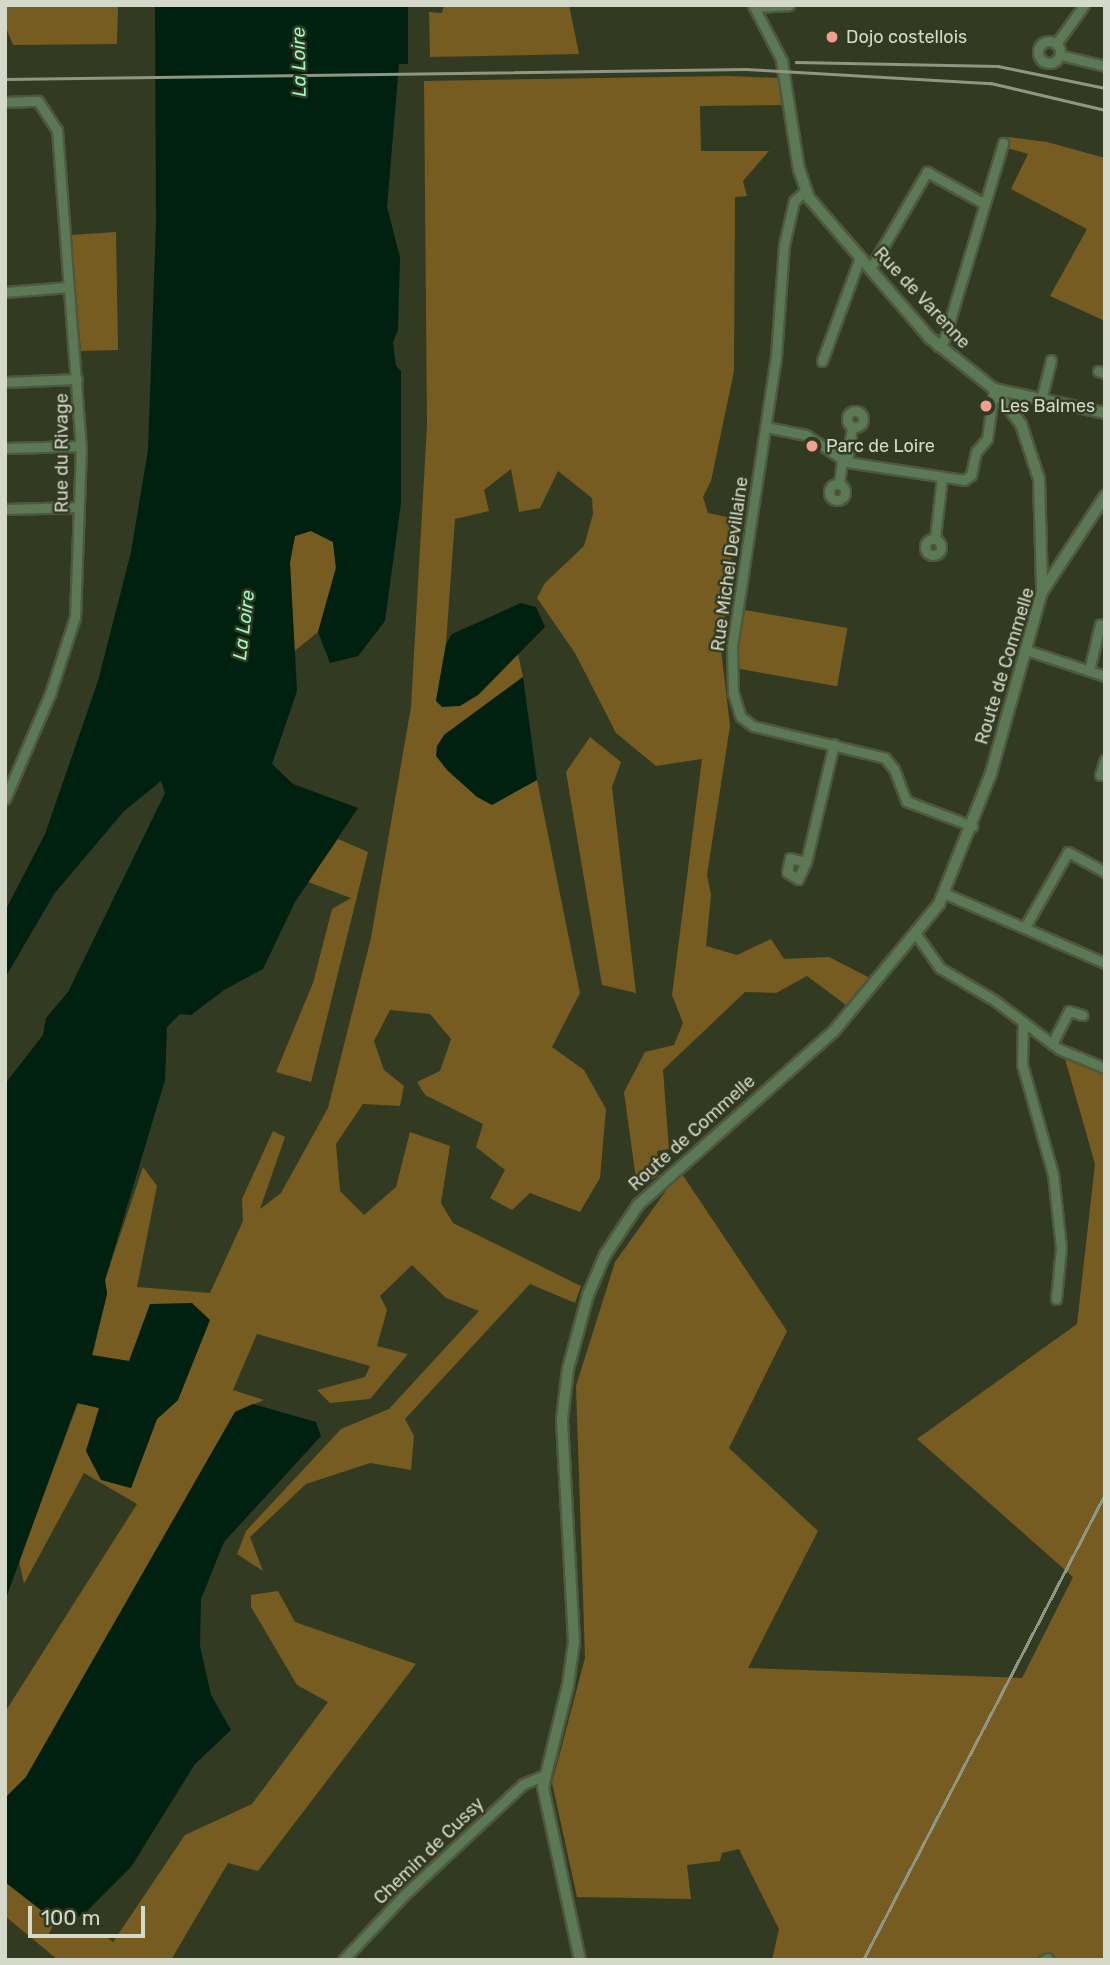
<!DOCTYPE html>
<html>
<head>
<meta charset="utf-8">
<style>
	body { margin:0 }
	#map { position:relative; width:1110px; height:1965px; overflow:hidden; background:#323a21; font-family:Rubik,sans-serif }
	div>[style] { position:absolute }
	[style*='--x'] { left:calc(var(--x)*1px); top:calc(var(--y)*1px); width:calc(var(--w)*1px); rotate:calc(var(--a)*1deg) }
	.green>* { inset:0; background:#765c21; transform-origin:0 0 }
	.water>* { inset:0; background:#002010 }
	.roads { filter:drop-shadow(2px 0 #4f573f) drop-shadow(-2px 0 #4f573f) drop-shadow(0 2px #4f573f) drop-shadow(0 -2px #4f573f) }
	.minor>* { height:9px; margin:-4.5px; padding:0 4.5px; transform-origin:4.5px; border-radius:4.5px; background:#5a7954 }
	.minor>.ring { margin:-4.5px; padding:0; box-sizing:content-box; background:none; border:9px solid #5a7954; border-radius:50% }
	.tertiary>* { height:10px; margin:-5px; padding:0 5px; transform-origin:5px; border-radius:5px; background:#5a7954 }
	.rail>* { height:2.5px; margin:-1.25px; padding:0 1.25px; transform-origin:1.25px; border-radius:1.25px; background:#8f9683 }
	.dots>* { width:19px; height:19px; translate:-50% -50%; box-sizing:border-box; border:4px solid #323a21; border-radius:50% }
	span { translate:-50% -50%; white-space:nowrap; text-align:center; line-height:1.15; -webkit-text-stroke:5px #323a21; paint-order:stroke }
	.poi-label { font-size:18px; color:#d4d9ca }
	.left { translate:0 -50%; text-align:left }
	.street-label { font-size:18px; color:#d4d9ca }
	.water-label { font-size:19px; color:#9bfac6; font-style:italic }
	.frame { position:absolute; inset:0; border:7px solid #d4d9ca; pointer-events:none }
	.scale { position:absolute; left:28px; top:1906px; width:117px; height:32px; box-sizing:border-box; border:4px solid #d4d9ca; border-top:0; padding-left:9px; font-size:21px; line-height:24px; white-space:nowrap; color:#d4d9ca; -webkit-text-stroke:5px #323a21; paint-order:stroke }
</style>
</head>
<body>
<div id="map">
	<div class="green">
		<div style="clip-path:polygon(5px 5px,118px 5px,117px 44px,13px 45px,5px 25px)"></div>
		<div style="clip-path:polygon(444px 5px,569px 5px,579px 54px,430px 57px,429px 12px,442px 13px)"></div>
		<div style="clip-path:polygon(728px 76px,779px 78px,784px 105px,700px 106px,701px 151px,769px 151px,743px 181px,747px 196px,735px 197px,734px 371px,711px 481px,703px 497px,708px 513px,736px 519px,721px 649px,730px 726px,707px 875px,711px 895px,706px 946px,737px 955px,771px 939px,784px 959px,829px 957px,870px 978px,850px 1008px,807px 976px,776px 993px,745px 992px,663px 1070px,669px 1149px,657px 1151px,658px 1176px,637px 1186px,624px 1092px,645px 1052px,674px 1045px,683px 1023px,672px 995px,702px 759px,656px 766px,616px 733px,575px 653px,537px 598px,545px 583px,584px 546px,593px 514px,592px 498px,558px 471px,540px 508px,519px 512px,511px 469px,484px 490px,489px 511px,455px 519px,446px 644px,436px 701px,478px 695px,518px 654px,523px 677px,444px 735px,492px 804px,537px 780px,580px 993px,552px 1047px,584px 1070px,606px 1109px,600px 1178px,580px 1212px,530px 1193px,512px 1210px,490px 1198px,505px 1170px,476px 1147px,483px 1124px,425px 1095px,417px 1082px,440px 1071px,451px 1039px,430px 1014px,390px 1010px,374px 1041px,384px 1070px,404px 1086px,400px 1106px,363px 1104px,336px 1144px,340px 1191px,364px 1215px,396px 1187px,410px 1132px,450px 1146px,441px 1203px,453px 1223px,581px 1286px,575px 1303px,530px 1284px,405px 1419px,414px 1436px,411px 1470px,370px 1463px,306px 1484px,250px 1537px,263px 1571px,237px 1554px,246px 1531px,341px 1429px,389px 1409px,479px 1311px,446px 1298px,412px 1265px,380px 1296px,387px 1310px,377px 1346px,408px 1354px,370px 1399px,330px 1403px,317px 1390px,365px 1377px,370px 1366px,257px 1334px,233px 1390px,264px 1400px,235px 1412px,26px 1777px,5px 1798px,5px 1712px,137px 1504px,84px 1473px,24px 1584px,19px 1561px,78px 1403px,100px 1408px,86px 1451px,131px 1488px,157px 1419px,178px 1400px,129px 1361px,92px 1356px,107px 1294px,105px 1280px,143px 1167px,157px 1186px,137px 1287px,210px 1293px,243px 1221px,242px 1199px,273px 1131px,285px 1137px,260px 1209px,281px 1193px,328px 1108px,371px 938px,411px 707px,427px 425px,424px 81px)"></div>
		<div style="clip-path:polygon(1008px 137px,1047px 142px,1105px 158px,1105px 321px,1050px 296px,1087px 229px,1011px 189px,1028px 154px,1007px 148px)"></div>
		<div style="clip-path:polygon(116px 232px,118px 350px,81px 351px,71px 235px)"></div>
		<div style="clip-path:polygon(311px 531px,333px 542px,336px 568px,318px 632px,292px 653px,290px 562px,295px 535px)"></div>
		<div style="left:745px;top:610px;width:104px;height:59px;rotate:10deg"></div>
		<div style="clip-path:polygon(590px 737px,621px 762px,612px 787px,636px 993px,602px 985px,566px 772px)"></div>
		<div style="clip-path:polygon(338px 839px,368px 852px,311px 1082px,276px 1072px,313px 983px,332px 909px,351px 898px,308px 882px)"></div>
		<div style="clip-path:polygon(1065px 1059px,1105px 1074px,1105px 1960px,772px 1960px,779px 1929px,739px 1849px,722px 1853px,720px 1861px,687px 1865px,691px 1899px,577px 1897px,552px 1783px,585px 1658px,576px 1386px,615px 1262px,680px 1171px,787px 1331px,729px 1448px,818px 1531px,748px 1668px,1022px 1678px,1073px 1577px,917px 1439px,1077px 1324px,1095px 1164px)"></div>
		<div style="clip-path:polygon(278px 1591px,295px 1622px,416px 1664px,258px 1871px,228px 1863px,171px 1960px,58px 1960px,5px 1916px,5px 1882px,55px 1921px,49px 1934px,103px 1934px,113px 1942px,185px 1835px,252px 1804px,328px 1702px,297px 1685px,251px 1607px,251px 1595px)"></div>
	</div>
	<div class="water">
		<div style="clip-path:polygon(155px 5px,408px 5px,408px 64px,399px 64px,387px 207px,400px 257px,398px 330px,393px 342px,396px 366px,401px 371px,401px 503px,385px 621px,358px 656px,330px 663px,318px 632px,336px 568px,333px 542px,311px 531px,295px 536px,290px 562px,297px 691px,272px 764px,293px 784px,358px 808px,295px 902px,263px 969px,224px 990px,191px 1015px,180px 1014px,167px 1027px,165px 1080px,105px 1280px,107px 1294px,92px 1355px,129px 1361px,150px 1304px,192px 1303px,210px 1320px,178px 1400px,157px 1419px,131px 1488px,101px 1480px,86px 1451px,99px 1408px,77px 1403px,5px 1601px,5px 1084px,43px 1035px,46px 1018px,68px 992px,165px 793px,161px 781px,124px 811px,54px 894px,5px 978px,5px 911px,45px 834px,98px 681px,131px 552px,148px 450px,156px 223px)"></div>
		<div style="clip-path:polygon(521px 603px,536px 607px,545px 627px,478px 695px,460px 706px,442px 707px,436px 701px,446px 644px,452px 634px)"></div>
		<div style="clip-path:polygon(523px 677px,537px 780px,492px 805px,477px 797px,447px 770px,436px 756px,437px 746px,444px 735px)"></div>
		<div style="clip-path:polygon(253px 1404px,316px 1422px,321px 1436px,224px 1542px,201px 1599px,200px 1646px,211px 1695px,231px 1730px,195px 1764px,131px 1867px,85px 1913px,67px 1923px,55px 1921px,5px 1882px,5px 1798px,26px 1777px,235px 1412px)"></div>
	</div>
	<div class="roads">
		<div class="minor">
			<div style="--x:753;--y:5;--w:63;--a:62.6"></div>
			<div style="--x:754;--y:7;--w:35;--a:-3"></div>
			<div class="ring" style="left:1038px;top:41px;width:13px;height:13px"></div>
			<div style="--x:1056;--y:44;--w:48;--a:-54.3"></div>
			<div style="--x:1060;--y:55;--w:46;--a:13.7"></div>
			<div style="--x:5;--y:102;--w:33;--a:-2"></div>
			<div style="--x:38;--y:101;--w:35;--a:57"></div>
			<div style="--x:57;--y:130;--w:317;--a:85.7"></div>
			<div style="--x:81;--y:446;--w:171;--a:92"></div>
			<div style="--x:75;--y:617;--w:81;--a:108"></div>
			<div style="--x:50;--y:694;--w:114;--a:113.2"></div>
			<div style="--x:805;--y:191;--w:15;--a:138"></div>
			<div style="--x:794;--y:201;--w:45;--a:102.8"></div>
			<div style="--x:784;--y:245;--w:111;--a:94.1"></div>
			<div style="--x:776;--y:356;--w:293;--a:98.6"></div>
			<div style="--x:732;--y:646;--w:47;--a:88.8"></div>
			<div style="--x:733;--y:693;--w:25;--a:72"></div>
			<div style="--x:741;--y:717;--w:15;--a:37"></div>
			<div style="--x:753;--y:726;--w:136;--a:13.6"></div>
			<div style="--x:885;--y:758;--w:14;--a:51"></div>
			<div style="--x:894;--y:769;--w:34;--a:69"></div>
			<div style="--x:906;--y:801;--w:71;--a:20.7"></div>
			<div style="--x:870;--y:269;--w:113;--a:-59.6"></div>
			<div style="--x:927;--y:172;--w:66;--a:28.9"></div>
			<div style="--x:5;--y:292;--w:64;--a:-4.5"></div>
			<div style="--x:938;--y:346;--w:8;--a:-45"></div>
			<div style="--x:944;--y:340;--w:206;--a:-73.3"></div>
			<div style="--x:822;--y:361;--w:111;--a:-69.9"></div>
			<div style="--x:1098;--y:371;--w:7;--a:16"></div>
			<div style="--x:5;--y:382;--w:72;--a:-2.4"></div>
			<div style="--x:1042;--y:396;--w:37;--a:-76"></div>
			<div class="ring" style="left:847px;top:411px;width:7px;height:7px"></div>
			<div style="--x:766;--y:427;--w:41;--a:11.3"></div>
			<div style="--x:806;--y:435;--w:49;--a:33.4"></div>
			<div style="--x:847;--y:462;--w:118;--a:8.7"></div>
			<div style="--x:964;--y:480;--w:9;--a:-36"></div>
			<div style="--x:971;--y:475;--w:24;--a:-78"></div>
			<div style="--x:976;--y:452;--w:17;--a:-50"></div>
			<div style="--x:987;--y:439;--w:50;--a:-82"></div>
			<div style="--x:5;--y:448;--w:76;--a:-1.5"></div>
			<div style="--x:847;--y:462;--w:35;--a:-82"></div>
			<div class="ring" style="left:829px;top:484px;width:7px;height:7px"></div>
			<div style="--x:839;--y:484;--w:24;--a:-83"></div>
			<div style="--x:5;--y:509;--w:74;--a:-1.5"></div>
			<div style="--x:935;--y:538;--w:61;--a:-83.5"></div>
			<div class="ring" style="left:925px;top:539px;width:7px;height:7px"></div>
			<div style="--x:1026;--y:650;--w:83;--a:18.2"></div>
			<div style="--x:1089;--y:671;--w:48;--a:-76.8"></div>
			<div style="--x:1100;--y:775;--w:16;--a:-72"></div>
			<div style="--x:806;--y:862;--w:19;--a:115"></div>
			<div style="--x:798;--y:879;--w:13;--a:-148"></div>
			<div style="--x:787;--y:872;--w:14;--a:-78"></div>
			<div style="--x:790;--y:858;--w:16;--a:14"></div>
			<div style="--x:806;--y:862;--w:121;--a:-76.7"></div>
			<div style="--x:946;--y:894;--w:173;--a:23.5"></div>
			<div style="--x:1025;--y:927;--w:86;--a:-60.2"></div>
			<div style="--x:1068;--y:852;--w:42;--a:28.4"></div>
			<div style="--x:916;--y:934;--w:42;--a:54.8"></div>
			<div style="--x:940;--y:968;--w:63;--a:30.7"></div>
			<div style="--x:994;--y:1000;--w:81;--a:37"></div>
			<div style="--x:1059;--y:1049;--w:50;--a:22.4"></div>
			<div style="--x:1023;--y:1023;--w:41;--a:91.4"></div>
			<div style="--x:1022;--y:1064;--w:114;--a:74.3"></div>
			<div style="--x:1053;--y:1174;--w:74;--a:83.8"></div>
			<div style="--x:1061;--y:1248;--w:51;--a:95.6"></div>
			<div style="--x:1052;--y:1044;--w:37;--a:-63"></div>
			<div style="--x:1069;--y:1011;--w:14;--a:17"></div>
			<div style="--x:343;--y:1960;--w:88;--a:-46.8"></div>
			<div style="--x:403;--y:1896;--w:164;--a:-43"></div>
			<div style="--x:523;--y:1784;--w:24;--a:-22"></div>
			<div style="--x:1044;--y:1960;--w:4;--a:-27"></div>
		</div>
		<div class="tertiary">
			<div style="--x:782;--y:61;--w:109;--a:81.1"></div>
			<div style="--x:799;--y:169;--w:31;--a:71"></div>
			<div style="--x:809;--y:198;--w:185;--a:49.2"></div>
			<div style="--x:930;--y:338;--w:82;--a:38.6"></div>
			<div style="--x:994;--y:389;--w:44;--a:52.4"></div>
			<div style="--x:1021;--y:424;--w:58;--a:71.9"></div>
			<div style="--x:1039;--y:479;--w:110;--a:88.4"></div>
			<div style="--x:994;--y:389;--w:114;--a:12.2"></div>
			<div style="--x:580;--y:1960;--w:177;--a:-102.1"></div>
			<div style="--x:543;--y:1787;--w:105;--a:-76.2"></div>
			<div style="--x:568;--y:1685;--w:43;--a:-82.1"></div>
			<div style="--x:574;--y:1642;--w:222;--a:-93.1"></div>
			<div style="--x:562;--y:1420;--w:51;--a:-83.3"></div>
			<div style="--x:568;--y:1369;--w:77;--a:-74.9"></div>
			<div style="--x:588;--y:1295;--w:43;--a:-67"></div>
			<div style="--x:605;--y:1255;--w:60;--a:-56.6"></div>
			<div style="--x:638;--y:1205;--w:262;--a:-41.6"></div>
			<div style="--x:834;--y:1031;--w:165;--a:-50.4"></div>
			<div style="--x:939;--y:904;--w:141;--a:-68.3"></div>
			<div style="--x:991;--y:773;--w:188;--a:-74.3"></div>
			<div style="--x:1042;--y:592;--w:115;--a:-56.7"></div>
		</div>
	</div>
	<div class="rail">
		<div style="--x:796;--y:62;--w:202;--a:1.1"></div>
		<div style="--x:998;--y:66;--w:109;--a:11.6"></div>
		<div style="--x:5;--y:79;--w:741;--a:-0.77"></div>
		<div style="--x:746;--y:69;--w:245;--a:3.3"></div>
		<div style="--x:991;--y:83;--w:117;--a:13.3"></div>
		<div style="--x:863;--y:1960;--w:525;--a:-62.56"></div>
	</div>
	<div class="dots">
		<div style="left:832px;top:37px;background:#f59d8e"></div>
		<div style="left:986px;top:406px;background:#f59d8e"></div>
		<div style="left:812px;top:446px;background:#f59d8e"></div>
	</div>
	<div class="poi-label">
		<span class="left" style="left:846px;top:37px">Dojo costellois</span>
		<span class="left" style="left:1000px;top:406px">Les Balmes</span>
		<span class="left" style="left:826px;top:446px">Parc de Loire</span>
	</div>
	<div class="street-label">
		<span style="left:922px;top:298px;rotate:47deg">Rue de Varenne</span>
		<span style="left:62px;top:453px;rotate:-90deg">Rue du Rivage</span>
		<span style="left:730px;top:564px;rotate:-82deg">Rue Michel Devillaine</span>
		<span style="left:1005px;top:666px;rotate:-73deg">Route de Commelle</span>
		<span style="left:692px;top:1133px;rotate:-42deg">Route de Commelle</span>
		<span style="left:429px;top:1851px;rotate:-44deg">Chemin de Cussy</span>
	</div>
	<div class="water-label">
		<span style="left:299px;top:62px;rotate:-91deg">La Loire</span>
		<span style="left:244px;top:625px;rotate:-83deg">La Loire</span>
	</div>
	<div class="frame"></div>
	<div class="scale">100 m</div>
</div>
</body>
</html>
